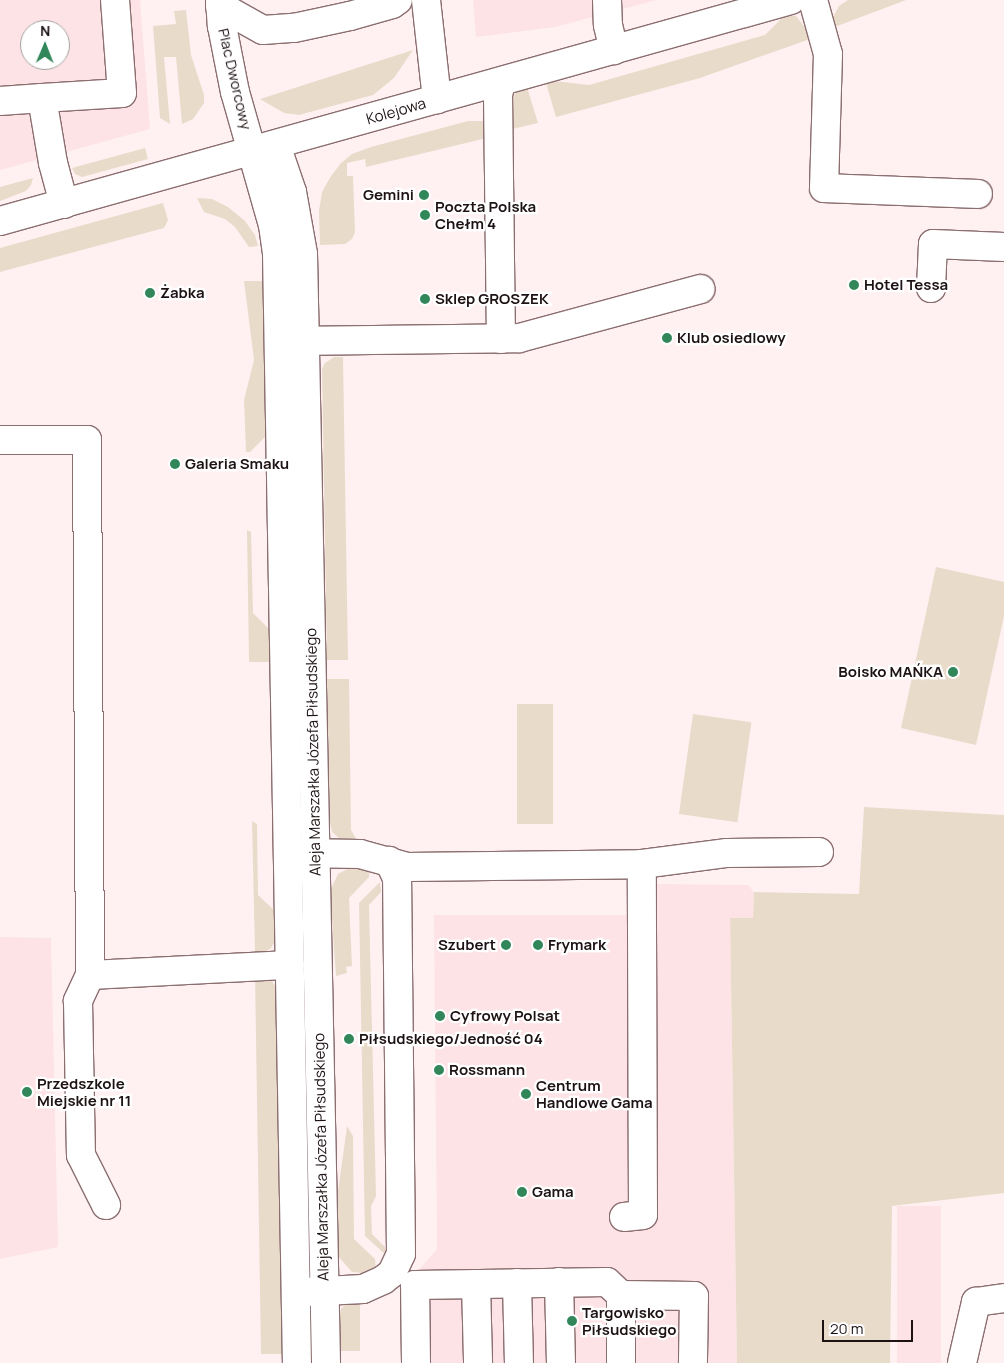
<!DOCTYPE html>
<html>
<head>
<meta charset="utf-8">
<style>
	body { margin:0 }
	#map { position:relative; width:1004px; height:1363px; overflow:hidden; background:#fff1f2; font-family:Manrope,sans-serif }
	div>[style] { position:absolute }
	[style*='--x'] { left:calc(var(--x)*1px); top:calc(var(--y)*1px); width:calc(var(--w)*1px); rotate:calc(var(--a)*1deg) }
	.built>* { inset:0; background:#fde3e5; transform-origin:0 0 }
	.green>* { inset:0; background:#e9dbca; transform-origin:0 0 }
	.roads { filter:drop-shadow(1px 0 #8b6e70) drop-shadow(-1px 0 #8b6e70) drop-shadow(0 1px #8b6e70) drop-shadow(0 -1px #8b6e70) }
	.minor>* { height:28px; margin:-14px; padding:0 14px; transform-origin:14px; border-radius:14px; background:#fff }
	.dots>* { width:14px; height:14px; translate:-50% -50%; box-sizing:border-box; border:2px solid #fff; border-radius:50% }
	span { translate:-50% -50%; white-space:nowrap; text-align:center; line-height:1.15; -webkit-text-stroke:4.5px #fff; paint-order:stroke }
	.street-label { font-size:15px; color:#1e1314 }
	.poi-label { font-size:15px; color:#1e1314; font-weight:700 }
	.right { translate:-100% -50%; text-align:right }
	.left { translate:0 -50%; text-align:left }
	.north { position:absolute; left:20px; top:20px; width:50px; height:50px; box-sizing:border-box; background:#fff; border:1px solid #a5a1a1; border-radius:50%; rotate:1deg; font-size:14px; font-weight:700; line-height:20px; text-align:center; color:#1e1314 }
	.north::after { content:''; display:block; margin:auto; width:18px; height:22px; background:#31875a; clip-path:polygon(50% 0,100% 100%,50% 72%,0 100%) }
	.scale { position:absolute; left:822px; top:1320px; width:91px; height:22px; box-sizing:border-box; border:2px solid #1e1314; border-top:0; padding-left:6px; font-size:15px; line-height:18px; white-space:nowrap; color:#1e1314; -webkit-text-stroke:4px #fff; paint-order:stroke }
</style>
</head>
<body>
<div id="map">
	<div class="built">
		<div style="clip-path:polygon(evenodd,0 0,140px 0,150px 129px,0 170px,0 0,30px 30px,60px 30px,60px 60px,30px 60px,30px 30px)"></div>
		<div style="clip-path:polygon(473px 0,657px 0,555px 27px,476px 37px)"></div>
		<div style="clip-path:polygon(653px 884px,748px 885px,754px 892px,753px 919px,730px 919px,737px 1363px,413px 1363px,411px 1279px,437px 1249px,434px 915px,653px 915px)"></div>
		<div style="clip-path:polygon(0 937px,51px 938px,58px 1247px,0 1259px)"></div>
		<div style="left:941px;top:1206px;width:157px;height:44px;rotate:90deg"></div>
	</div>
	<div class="green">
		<div style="clip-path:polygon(848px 0,906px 0,832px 28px,833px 17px,839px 6px)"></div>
		<div style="clip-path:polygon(186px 10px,191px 55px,204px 95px,204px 103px,193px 119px,182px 124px,176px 57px,164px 57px,170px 124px,160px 118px,153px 26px,176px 24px,174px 11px)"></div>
		<div style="clip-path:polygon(784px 16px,796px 16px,813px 38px,700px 78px,556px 117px,546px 83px,554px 81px,589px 85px,765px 35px)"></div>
		<div style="clip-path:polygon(413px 50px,394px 78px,373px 95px,299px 115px,284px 113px,260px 99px)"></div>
		<div style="clip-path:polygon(527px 87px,538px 123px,508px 130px,509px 102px,518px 90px)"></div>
		<div style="clip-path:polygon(468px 121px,482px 121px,488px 123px,491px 137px,366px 167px,365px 159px,347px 163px,347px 176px,353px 176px,355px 232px,352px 239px,345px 244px,320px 245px,319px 211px,322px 192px,331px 176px,341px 163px,352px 154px,371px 147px)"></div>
		<div style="clip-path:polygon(145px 148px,148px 159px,82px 177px,75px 174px,72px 168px)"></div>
		<div style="clip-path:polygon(33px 178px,31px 185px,26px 191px,0 201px,0 187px)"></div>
		<div style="clip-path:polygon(197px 198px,212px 199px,228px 207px,245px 221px,255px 235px,258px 246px,249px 247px,235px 227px,225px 219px,204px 212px)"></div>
		<div style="clip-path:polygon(163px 203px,168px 220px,164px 228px,0 272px,0 248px)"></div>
		<div style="clip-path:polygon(244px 281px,264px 281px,267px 435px,250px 452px,246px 452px,244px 400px,254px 360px)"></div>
		<div style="clip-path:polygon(334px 357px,343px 357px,348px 660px,327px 660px,322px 369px,325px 363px)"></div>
		<div style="clip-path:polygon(247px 530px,251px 532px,253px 613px,270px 630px,270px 662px,249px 662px)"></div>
		<div style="clip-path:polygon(936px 567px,1004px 582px,1004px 616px,976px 745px,901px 728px)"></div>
		<div style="clip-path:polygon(327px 679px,349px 679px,351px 830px,358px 842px,348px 842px,339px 838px,332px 832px,330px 822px)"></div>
		<div style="left:517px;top:704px;width:36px;height:120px"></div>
		<div style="left:693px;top:714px;width:59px;height:101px;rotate:8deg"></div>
		<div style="clip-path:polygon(864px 807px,1004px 815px,1004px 1193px,892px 1206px,890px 1363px,737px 1363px,730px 918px,753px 918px,754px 892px,859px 894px)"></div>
		<div style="clip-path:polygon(252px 821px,257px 824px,258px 895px,275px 911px,275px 941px,271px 948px,265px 952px,255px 953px)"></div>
		<div style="clip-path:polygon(351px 867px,369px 868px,369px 877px,349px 898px,352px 966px,346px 967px,347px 973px,336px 976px,330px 891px,338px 874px)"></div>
		<div style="clip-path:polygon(380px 882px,381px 892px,369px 905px,376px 1196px,371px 1206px,372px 1234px,385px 1247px,387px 1256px,365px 1236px,359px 903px)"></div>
		<div style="clip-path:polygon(255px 975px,270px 978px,276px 987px,282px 1354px,261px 1354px)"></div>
		<div style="clip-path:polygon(347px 1126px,353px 1136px,354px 1239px,375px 1259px,376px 1270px,362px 1273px,352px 1272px,337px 1255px,336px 1206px)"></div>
		<div style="clip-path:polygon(348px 1301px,360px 1303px,360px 1351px,338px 1351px,338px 1319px,341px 1309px)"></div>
	</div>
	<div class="roads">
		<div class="minor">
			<div style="--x:220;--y:0;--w:26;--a:86"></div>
			<div style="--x:222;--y:26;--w:67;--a:78.9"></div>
			<div style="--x:235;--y:92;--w:138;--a:74.1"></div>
			<div style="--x:273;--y:225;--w:29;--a:82"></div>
			<div style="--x:277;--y:254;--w:1109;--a:88.97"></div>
			<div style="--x:426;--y:0;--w:100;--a:83.7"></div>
			<div style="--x:607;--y:0;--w:25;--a:88"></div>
			<div style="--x:608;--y:25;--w:26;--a:77"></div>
			<div style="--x:813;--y:0;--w:56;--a:74.5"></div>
			<div style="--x:828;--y:54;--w:134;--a:91.7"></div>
			<div style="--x:824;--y:188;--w:154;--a:2.2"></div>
			<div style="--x:220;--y:6;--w:49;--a:29.2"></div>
			<div style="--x:263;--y:30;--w:31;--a:-4"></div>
			<div style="--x:294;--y:28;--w:57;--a:-12.1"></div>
			<div style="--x:350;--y:16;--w:44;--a:-15.9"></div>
			<div style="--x:392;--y:4;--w:7;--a:-34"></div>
			<div style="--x:501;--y:82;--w:13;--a:103"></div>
			<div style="--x:498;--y:95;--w:244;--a:89.3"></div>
			<div style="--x:0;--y:101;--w:42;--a:-4.1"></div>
			<div style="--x:276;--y:145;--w:50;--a:71.2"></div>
			<div style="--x:292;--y:192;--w:63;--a:79.9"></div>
			<div style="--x:303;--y:254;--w:1109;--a:88.81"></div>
			<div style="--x:64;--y:204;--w:42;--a:-105"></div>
			<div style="--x:53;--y:163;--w:66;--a:-99.6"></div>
			<div style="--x:42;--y:98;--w:80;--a:-3.6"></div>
			<div style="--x:122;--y:93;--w:93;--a:-94.3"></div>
			<div style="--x:0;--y:221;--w:821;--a:-15.61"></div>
			<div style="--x:931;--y:288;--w:44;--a:-87.4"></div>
			<div style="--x:933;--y:244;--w:71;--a:2.4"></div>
			<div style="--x:287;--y:341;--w:232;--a:-0.7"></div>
			<div style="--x:519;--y:338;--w:188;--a:-15.1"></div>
			<div style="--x:0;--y:440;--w:87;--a:0"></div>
			<div style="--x:87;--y:440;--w:535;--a:89.68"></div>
			<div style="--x:90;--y:975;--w:200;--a:-2.9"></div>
			<div style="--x:297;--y:853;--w:63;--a:0.9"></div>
			<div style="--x:360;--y:854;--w:49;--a:15.5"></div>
			<div style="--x:407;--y:867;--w:235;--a:-0.7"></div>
			<div style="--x:642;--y:864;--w:86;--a:-7.4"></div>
			<div style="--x:727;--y:853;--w:92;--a:-0.6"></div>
			<div style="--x:90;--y:975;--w:29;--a:115"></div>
			<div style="--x:78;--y:1001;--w:154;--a:88.9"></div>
			<div style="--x:81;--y:1155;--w:56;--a:63.4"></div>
			<div style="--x:624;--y:1217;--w:19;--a:-6"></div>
			<div style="--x:643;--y:1215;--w:351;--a:-90.2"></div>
			<div style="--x:559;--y:1282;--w:81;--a:88.6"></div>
			<div style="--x:517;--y:1283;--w:80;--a:88.6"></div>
			<div style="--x:476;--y:1284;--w:79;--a:88.5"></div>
			<div style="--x:305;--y:1292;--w:58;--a:-3"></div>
			<div style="--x:363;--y:1289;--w:22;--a:-24"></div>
			<div style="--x:383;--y:1280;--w:11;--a:-38"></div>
			<div style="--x:392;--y:1273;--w:21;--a:-65"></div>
			<div style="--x:401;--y:1254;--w:376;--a:-90.6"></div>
			<div style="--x:397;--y:878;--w:19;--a:-115"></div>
			<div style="--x:416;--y:1363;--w:78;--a:-90.7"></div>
			<div style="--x:415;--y:1285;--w:192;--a:-0.9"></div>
			<div style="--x:607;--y:1282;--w:19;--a:43"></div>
			<div style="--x:621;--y:1363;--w:68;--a:-90"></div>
			<div style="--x:621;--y:1295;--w:73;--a:0.8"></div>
			<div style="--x:694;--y:1296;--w:67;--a:90.9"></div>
			<div style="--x:962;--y:1363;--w:63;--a:-77.1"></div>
			<div style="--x:976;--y:1302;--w:28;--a:-8"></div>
		</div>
	</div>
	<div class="dots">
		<div style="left:424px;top:195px;background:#31875a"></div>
		<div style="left:425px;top:215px;background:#31875a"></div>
		<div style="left:854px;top:285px;background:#31875a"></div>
		<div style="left:150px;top:293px;background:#31875a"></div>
		<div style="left:425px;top:299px;background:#31875a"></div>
		<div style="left:667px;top:338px;background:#31875a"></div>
		<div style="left:175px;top:464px;background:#31875a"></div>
		<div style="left:953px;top:672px;background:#31875a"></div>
		<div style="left:506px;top:945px;background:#31875a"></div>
		<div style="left:538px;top:945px;background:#31875a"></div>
		<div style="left:440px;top:1016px;background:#31875a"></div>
		<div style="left:349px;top:1039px;background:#31875a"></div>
		<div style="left:439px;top:1070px;background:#31875a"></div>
		<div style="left:27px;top:1092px;background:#31875a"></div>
		<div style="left:526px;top:1094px;background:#31875a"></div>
		<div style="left:522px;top:1192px;background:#31875a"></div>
		<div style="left:572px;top:1321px;background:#31875a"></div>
	</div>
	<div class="street-label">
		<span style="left:235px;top:79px;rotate:77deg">Plac Dworcowy</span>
		<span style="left:396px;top:111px;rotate:-16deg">Kolejowa</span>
		<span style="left:313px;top:752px;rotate:-91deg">Aleja Marszałka Józefa Piłsudskiego</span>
		<span style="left:321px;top:1157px;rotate:-91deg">Aleja Marszałka Józefa Piłsudskiego</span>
	</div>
	<div class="poi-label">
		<span class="right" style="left:414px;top:195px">Gemini</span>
		<span class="left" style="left:435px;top:215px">Poczta Polska<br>Chełm 4</span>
		<span class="left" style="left:864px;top:285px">Hotel Tessa</span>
		<span class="left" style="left:160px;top:293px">Żabka</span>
		<span class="left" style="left:435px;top:299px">Sklep GROSZEK</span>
		<span class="left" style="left:677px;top:338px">Klub osiedlowy</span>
		<span class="left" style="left:185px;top:464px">Galeria Smaku</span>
		<span class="right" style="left:943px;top:672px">Boisko MAŃKA</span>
		<span class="right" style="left:496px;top:945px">Szubert</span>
		<span class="left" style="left:548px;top:945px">Frymark</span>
		<span class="left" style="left:450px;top:1016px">Cyfrowy Polsat</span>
		<span class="left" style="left:359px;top:1039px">Piłsudskiego/Jedność 04</span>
		<span class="left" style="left:449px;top:1070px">Rossmann</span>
		<span class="left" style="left:37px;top:1092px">Przedszkole<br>Miejskie nr 11</span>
		<span class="left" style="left:536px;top:1094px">Centrum<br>Handlowe Gama</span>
		<span class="left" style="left:532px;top:1192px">Gama</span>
		<span class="left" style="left:582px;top:1321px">Targowisko<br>Piłsudskiego</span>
	</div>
	<div class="north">N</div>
	<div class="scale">20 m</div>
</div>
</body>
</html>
